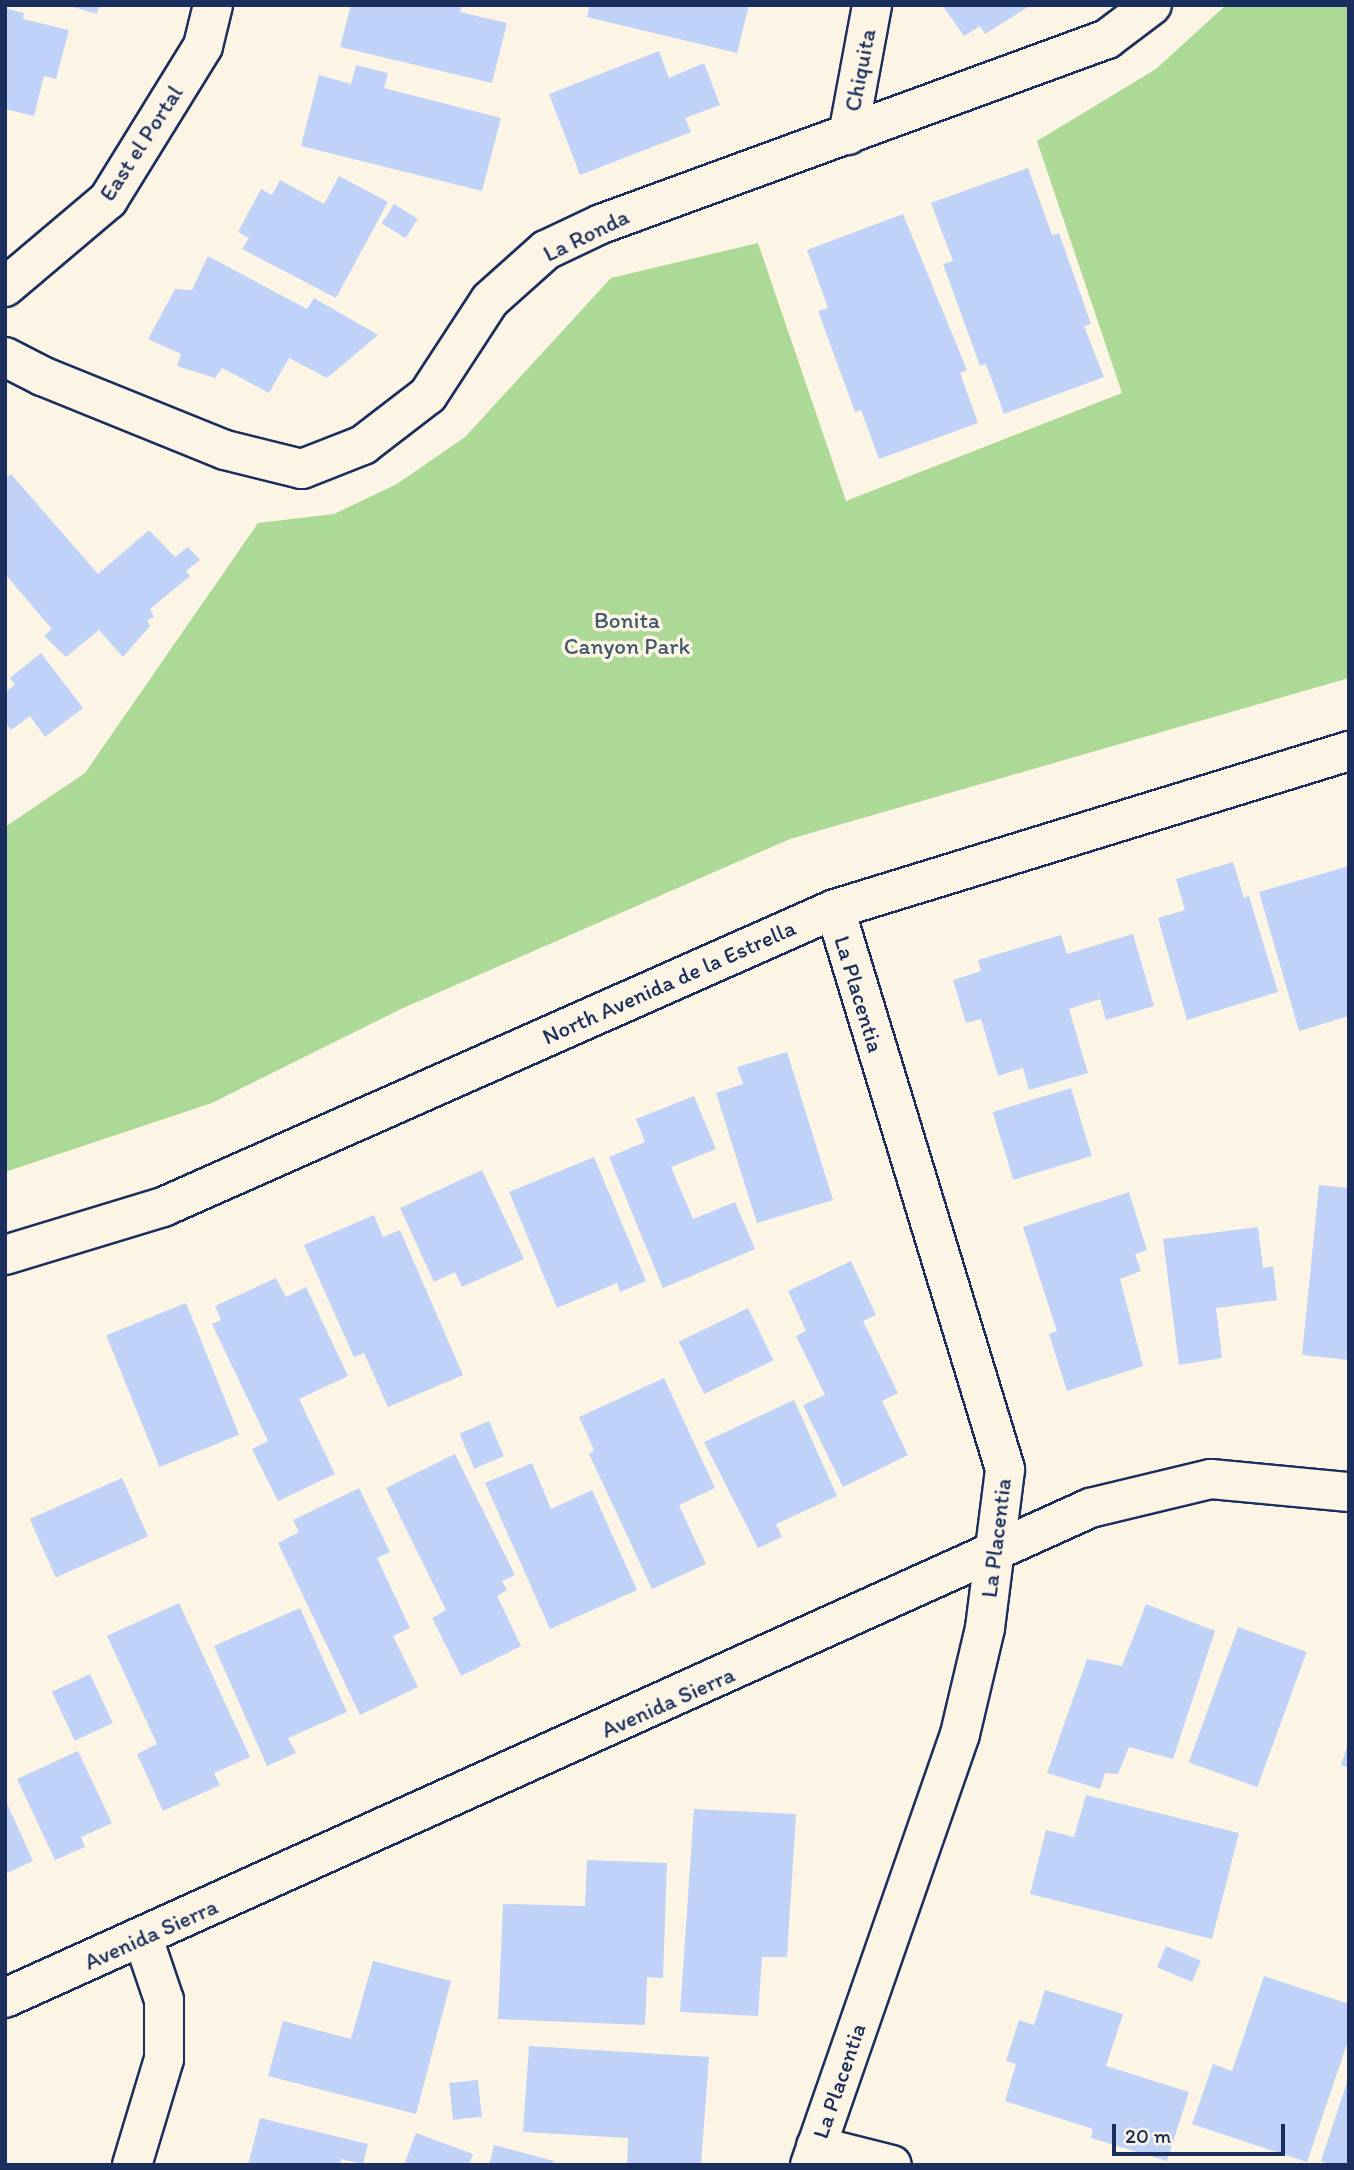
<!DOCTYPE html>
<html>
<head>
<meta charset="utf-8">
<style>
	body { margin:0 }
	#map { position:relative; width:1354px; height:2170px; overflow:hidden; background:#fcf5e5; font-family:Itim,sans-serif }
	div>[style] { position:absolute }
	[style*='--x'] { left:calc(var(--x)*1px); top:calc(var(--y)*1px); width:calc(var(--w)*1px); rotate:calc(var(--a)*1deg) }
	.green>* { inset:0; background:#add997 }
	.building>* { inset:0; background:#c0d2f7; transform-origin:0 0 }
	.roads { filter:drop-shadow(2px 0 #1b2f5e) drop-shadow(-2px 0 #1b2f5e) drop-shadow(0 2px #1b2f5e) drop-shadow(0 -2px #1b2f5e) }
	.street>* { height:38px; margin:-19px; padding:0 19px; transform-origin:19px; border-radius:19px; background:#fcf5e5 }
	.secondary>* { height:38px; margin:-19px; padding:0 19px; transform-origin:19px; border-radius:19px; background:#fcf5e5 }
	span { translate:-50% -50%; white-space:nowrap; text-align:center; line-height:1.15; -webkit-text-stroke:7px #fcf5e5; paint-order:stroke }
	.street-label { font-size:23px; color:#1b2f5e }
	.park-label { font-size:23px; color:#405a6c }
	.frame { position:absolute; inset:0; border:7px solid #1b2f5e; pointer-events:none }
	.scale { position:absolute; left:1112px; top:2124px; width:173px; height:32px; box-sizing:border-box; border:4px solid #1b2f5e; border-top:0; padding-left:9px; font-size:21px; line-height:24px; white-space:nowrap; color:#1b2f5e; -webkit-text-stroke:5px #fcf5e5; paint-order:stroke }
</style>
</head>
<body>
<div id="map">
	<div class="green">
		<div style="clip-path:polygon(1226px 5px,1349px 5px,1349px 678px,790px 839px,401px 1009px,212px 1103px,5px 1172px,5px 827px,85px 773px,258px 523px,334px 514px,397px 484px,465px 437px,611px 278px,758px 243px,846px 501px,1122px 393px,1037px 141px,1156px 69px)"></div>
	</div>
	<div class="building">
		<div style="clip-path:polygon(66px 5px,99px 5px,97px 14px)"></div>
		<div style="clip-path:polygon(351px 5px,462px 5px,460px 12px,507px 23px,492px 83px,340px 47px)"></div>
		<div style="clip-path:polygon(590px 5px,749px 5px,737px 53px,587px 17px)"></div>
		<div style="clip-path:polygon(942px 5px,1031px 5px,985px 34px,980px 26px,964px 36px)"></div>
		<div style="clip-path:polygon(5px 8px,24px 13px,23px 19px,69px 30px,56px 79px,44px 76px,34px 116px,5px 109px)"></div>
		<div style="clip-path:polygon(659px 51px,669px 78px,704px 63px,720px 105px,685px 118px,691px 132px,580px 175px,549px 94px)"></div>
		<div style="clip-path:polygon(356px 65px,388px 73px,384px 88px,501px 118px,482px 191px,301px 146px,319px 75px,351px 84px)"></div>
		<div style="clip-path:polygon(1028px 168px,1052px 235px,1059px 233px,1091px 324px,1084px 326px,1104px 377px,1004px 414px,986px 364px,980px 366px,943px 264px,953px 261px,931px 203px)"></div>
		<div style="clip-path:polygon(339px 176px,388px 202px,336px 298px,242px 249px,249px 238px,238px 232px,261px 189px,272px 195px,280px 180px,324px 204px)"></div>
		<div style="left:394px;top:204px;width:28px;height:23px;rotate:32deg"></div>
		<div style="clip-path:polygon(903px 214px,967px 370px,960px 373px,978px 423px,879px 459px,861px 410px,855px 412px,818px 311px,828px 308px,807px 250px)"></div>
		<div style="clip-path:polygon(208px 256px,307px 309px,314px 298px,378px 335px,327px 378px,289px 358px,269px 393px,222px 368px,215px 378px,177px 366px,181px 354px,148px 339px,175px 289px,192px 290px)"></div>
		<div style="clip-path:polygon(11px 474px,98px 574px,149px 530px,175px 557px,188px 547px,200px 560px,186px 571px,190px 576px,150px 609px,154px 617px,147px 620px,150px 626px,123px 657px,99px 630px,66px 657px,44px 636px,52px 629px,5px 574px,5px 480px)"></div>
		<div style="clip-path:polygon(41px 653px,83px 708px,45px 737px,30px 716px,11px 730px,5px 721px,5px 692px,15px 685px,10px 678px)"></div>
		<div style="clip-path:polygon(1233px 862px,1244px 898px,1249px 896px,1278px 992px,1187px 1020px,1158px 918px,1185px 910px,1176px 879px)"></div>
		<div style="clip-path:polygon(1349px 866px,1349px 1016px,1299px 1031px,1259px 892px)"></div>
		<div style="clip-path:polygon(1133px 934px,1154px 1006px,1106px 1020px,1100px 999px,1069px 1009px,1088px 1073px,1029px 1090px,1023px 1068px,998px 1076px,981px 1019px,966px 1023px,953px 980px,981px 971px,978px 960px,1061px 935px,1067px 954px)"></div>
		<div style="clip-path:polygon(787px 1052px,833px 1200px,757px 1223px,716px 1093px,743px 1084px,737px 1067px)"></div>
		<div style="left:1071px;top:1088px;width:71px;height:82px;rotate:73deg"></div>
		<div style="clip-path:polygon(694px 1096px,716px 1149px,671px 1167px,693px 1219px,735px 1202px,755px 1249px,663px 1288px,609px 1157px,645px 1142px,636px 1119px)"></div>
		<div style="clip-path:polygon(594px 1157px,646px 1281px,620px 1292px,617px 1283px,557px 1308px,509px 1192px)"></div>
		<div style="clip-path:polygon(482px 1170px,524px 1259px,462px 1287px,455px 1272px,434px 1282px,400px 1208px)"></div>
		<div style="clip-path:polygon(1319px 1185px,1349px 1188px,1349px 1360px,1302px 1355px)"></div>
		<div style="clip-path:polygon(1129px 1192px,1147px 1250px,1135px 1254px,1141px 1271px,1120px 1279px,1143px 1366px,1067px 1391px,1049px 1334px,1057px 1331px,1023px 1227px)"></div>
		<div style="clip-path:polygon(374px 1215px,383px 1237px,400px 1230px,463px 1375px,388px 1407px,364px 1353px,354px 1357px,304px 1245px)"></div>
		<div style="clip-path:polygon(1258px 1227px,1263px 1268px,1273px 1266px,1277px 1300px,1216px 1308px,1222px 1358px,1179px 1365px,1163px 1239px)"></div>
		<div style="clip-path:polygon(851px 1261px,876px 1315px,863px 1321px,898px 1393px,882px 1401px,908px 1455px,843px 1487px,803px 1405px,825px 1395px,796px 1336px,806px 1331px,788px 1291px)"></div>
		<div style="clip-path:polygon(276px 1278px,286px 1297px,306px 1287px,348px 1376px,299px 1399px,335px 1474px,278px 1501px,252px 1449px,268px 1441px,212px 1324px,221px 1320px,215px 1306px)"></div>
		<div style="left:186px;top:1303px;width:142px;height:86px;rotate:68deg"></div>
		<div style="left:748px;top:1308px;width:58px;height:77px;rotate:64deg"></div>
		<div style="clip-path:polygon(664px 1378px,715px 1488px,679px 1505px,706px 1564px,652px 1589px,589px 1454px,594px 1450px,579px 1417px)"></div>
		<div style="clip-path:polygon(794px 1400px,837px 1496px,776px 1524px,782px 1537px,758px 1548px,704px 1442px)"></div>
		<div style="left:489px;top:1421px;width:38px;height:32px;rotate:67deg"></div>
		<div style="clip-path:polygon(455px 1454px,515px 1575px,502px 1581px,507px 1590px,497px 1596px,521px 1646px,461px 1676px,432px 1618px,446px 1610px,386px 1488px)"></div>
		<div style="clip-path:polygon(532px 1463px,551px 1509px,592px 1490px,637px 1590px,550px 1629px,485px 1483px)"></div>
		<div style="left:122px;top:1478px;width:64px;height:101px;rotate:66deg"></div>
		<div style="clip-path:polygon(359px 1488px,390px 1552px,377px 1558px,410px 1628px,393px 1636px,418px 1687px,360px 1715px,278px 1543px,299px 1532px,293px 1520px)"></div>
		<div style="clip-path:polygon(179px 1603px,250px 1757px,214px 1773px,220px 1785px,163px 1811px,137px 1754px,157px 1744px,107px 1636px)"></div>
		<div style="clip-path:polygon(1146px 1604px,1215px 1631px,1173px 1759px,1129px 1747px,1118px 1774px,1105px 1773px,1100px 1789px,1047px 1773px,1087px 1659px,1122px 1666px)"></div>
		<div style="clip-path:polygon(300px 1608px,347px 1712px,288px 1738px,296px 1753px,267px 1766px,214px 1646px)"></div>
		<div style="left:1238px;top:1627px;width:73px;height:144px;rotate:20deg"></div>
		<div style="left:90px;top:1674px;width:54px;height:42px;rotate:65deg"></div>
		<div style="clip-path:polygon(1348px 1744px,1349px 1744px,1349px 1768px,1341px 1765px)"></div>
		<div style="clip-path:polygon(78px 1751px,112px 1823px,81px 1837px,85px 1847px,55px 1860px,17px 1779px)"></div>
		<div style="clip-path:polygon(1086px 1795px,1239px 1833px,1212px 1939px,1030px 1894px,1046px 1830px,1074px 1837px)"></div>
		<div style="clip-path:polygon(5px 1799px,33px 1861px,5px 1874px)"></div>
		<div style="clip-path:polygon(694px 1809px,796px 1814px,787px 1957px,762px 1957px,758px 2016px,680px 2012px)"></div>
		<div style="clip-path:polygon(587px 1860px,667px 1863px,663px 1978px,647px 1977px,645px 2025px,498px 2019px,503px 1904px,585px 1906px)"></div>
		<div style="left:1166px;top:1946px;width:38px;height:23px;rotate:23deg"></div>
		<div style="clip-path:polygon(373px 1961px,451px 1981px,416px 2114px,268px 2076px,283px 2021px,351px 2039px)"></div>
		<div style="clip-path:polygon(1264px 1976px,1349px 2004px,1349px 2038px,1307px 2162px,1192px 2124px,1213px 2064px,1232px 2071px)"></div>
		<div style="clip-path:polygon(1045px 1990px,1123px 2014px,1106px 2066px,1189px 2092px,1167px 2161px,1091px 2138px,1093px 2129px,1005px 2101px,1016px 2064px,1006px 2061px,1019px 2020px,1034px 2025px)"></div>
		<div style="clip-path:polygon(529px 2046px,709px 2057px,701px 2165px,627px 2164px,628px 2138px,523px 2132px)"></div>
		<div style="clip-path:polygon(1348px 2079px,1349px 2165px,1332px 2165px,1321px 2161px)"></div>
		<div style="left:478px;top:2080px;width:37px;height:29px;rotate:84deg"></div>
		<div style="clip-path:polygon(260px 2118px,368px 2144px,363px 2164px,341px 2159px,340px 2165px,248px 2165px)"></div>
		<div style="clip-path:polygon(416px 2133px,473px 2154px,469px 2165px,404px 2165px)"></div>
		<div style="clip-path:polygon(494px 2145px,554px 2161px,553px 2165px,489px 2165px)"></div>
	</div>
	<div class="roads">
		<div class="street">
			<div style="--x:848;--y:135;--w:132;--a:-79.5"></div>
			<div style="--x:5;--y:357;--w:42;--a:27.2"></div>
			<div style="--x:42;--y:376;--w:197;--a:22"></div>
			<div style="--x:225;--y:450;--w:79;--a:13.9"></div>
			<div style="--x:302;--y:469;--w:66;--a:-21.5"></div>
			<div style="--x:363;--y:445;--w:82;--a:-37.6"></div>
			<div style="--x:428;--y:395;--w:113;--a:-56.9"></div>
			<div style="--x:490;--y:300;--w:75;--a:-41.8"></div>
			<div style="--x:546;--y:250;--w:61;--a:-25.3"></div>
			<div style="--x:601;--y:224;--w:539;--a:-20.08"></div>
			<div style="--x:1107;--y:39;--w:56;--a:-37.1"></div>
			<div style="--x:5;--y:1998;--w:1191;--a:-24.3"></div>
			<div style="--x:1090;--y:1508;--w:124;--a:-13.5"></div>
			<div style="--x:1211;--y:1479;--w:139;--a:5.4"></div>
			<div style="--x:816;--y:2146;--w:78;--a:14"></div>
			<div style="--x:132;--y:2165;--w:111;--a:-73.2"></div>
			<div style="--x:164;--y:2059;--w:59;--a:-90"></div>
			<div style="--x:164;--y:2000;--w:65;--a:-108.7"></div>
			<div style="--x:810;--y:2165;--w:456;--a:-70.8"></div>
			<div style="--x:960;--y:1734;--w:109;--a:-76.7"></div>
			<div style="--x:985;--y:1628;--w:160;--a:-82.8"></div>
			<div style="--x:1005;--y:1469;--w:585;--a:-106.89"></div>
		</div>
		<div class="secondary">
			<div style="--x:5;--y:287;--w:135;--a:-40.2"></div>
			<div style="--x:108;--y:200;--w:181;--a:-58.3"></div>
			<div style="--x:203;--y:46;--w:42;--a:-76.3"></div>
			<div style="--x:5;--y:1255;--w:165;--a:-16.9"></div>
			<div style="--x:163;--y:1207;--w:735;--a:-23.92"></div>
			<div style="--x:835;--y:909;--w:538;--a:-17.09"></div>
		</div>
	</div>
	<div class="street-label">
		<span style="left:860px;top:70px;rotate:-79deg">Chiquita</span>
		<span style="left:141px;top:143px;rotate:-57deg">East el Portal</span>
		<span style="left:586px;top:235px;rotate:-26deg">La Ronda</span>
		<span style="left:669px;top:982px;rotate:-24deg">North Avenida de la Estrella</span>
		<span style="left:859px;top:994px;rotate:73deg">La Placentia</span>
		<span style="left:996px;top:1538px;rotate:-83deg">La Placentia</span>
		<span style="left:668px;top:1702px;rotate:-24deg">Avenida Sierra</span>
		<span style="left:151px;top:1934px;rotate:-24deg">Avenida Sierra</span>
		<span style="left:839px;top:2081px;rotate:-71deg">La Placentia</span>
	</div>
	<div class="park-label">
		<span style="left:627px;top:633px">Bonita<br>Canyon Park</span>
	</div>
	<div class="frame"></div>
	<div class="scale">20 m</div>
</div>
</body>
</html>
